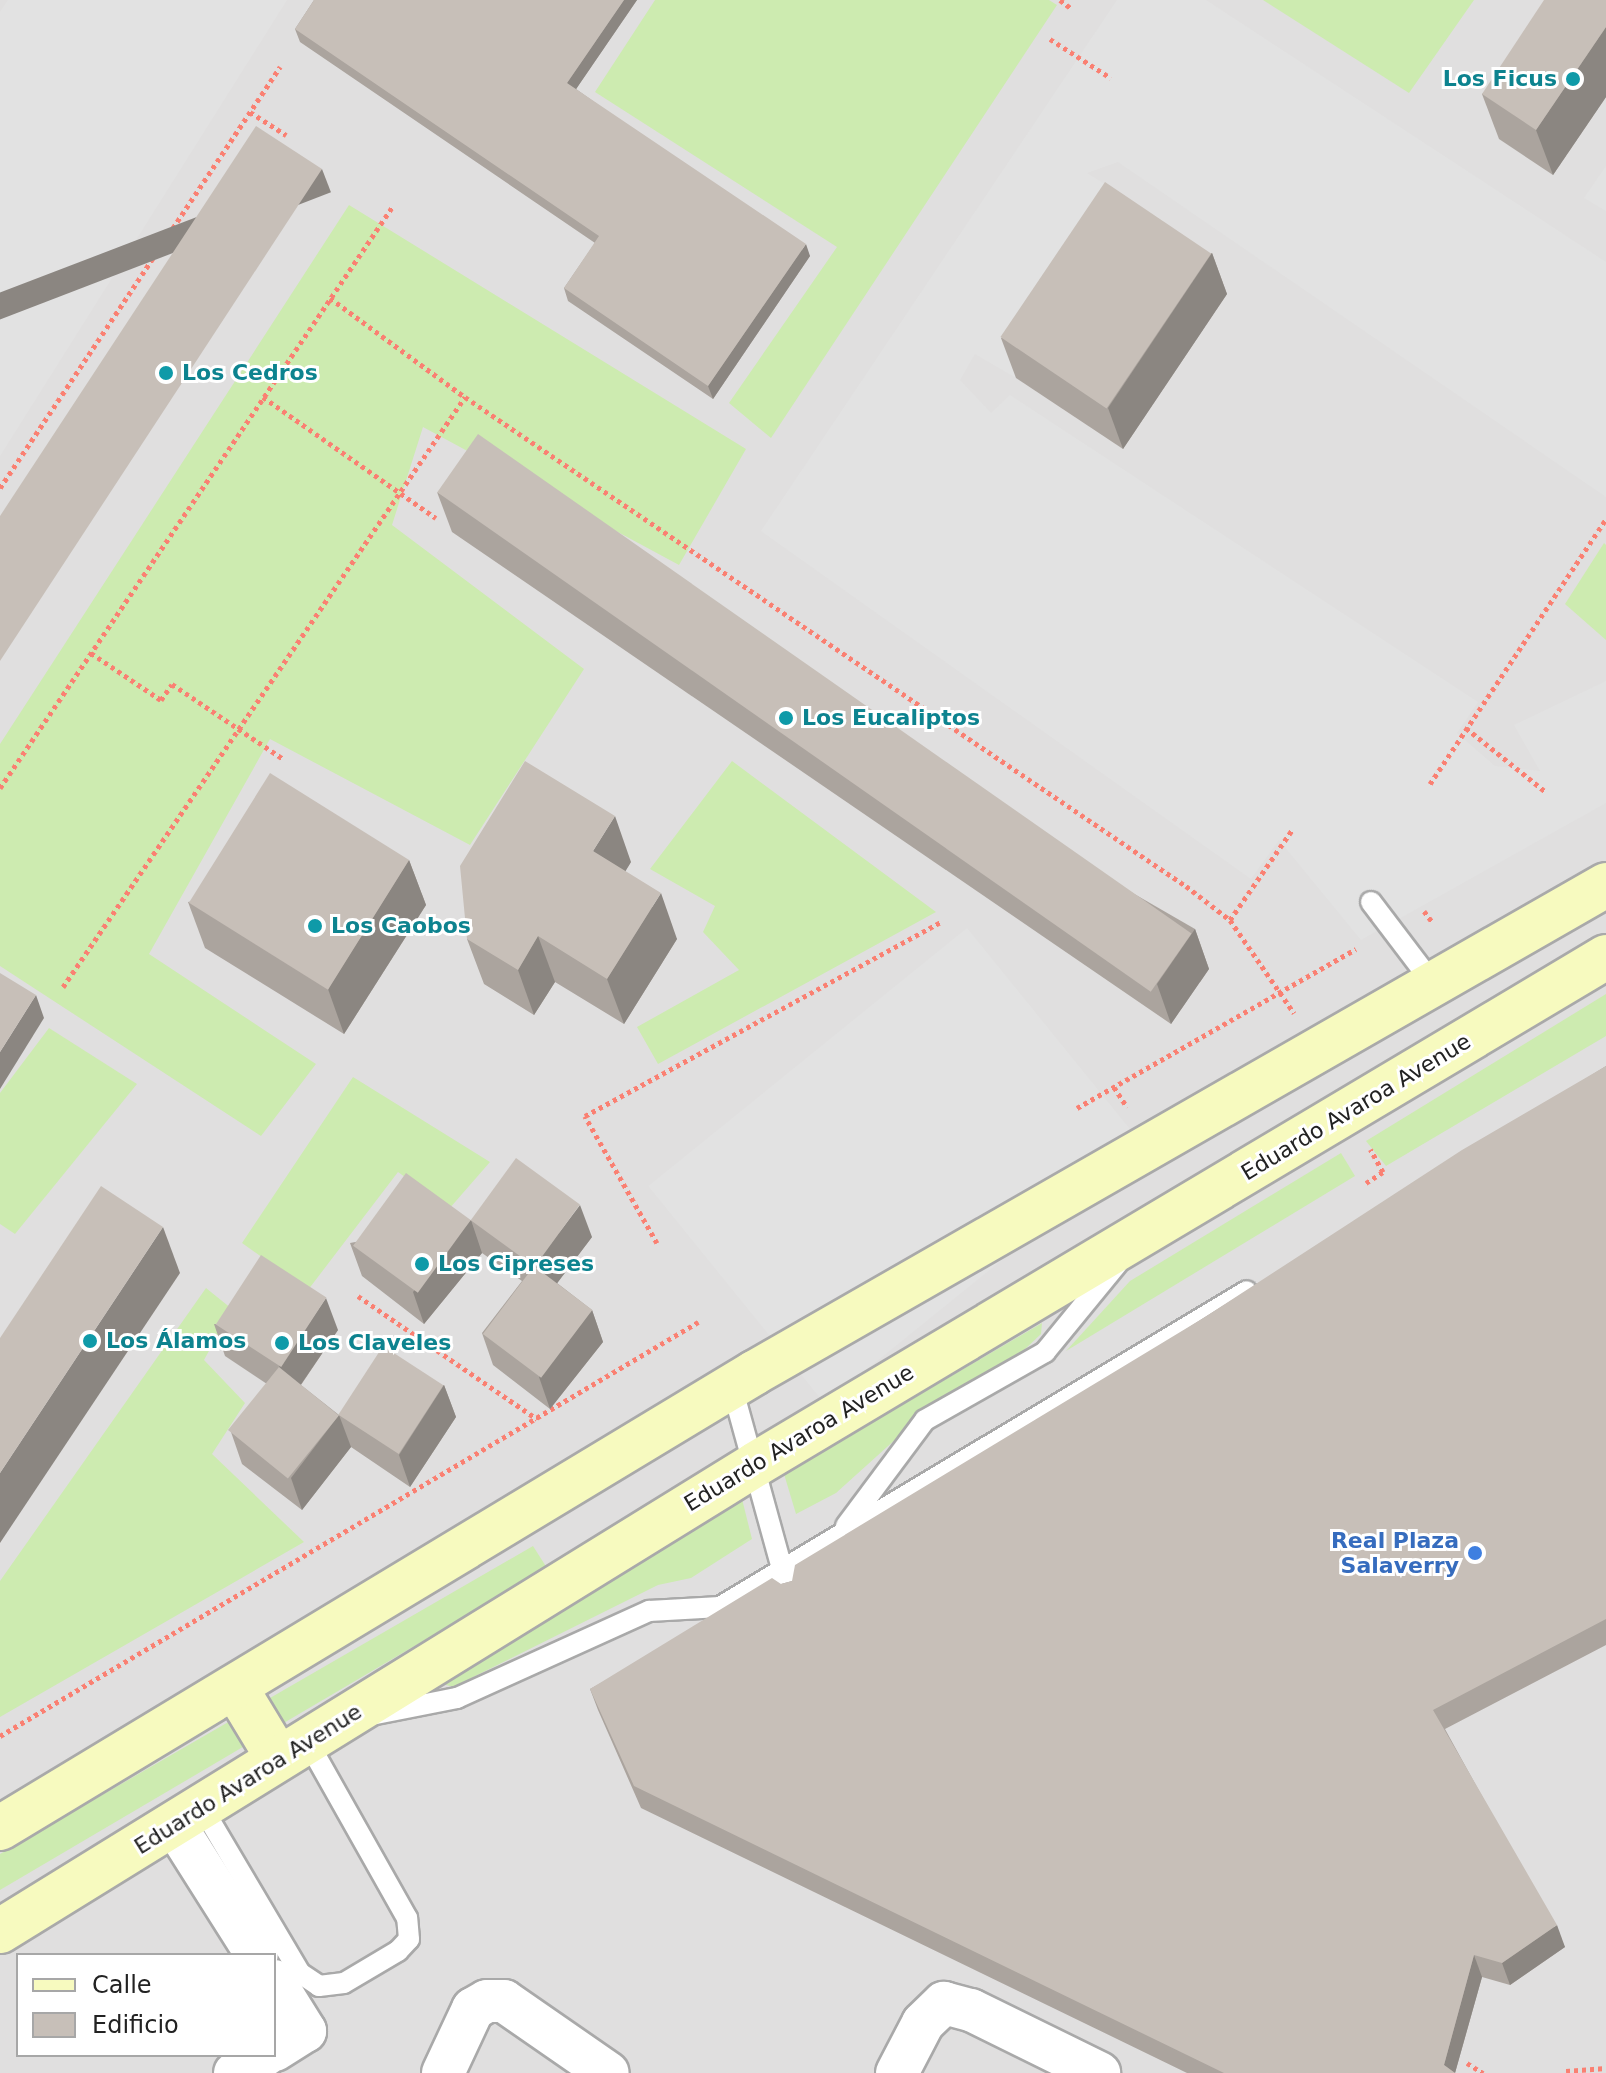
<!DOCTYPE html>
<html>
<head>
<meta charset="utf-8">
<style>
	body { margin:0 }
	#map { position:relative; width:1606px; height:2073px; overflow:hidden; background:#f2efe9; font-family:"DejaVu Sans",sans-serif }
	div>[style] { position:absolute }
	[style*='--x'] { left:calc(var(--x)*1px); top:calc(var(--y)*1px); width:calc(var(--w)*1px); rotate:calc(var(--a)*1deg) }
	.residential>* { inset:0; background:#e0dfdf }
	.grass>* { inset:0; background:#cdebb0 }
	.parking>* { inset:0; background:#e2e2e2; transform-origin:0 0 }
	.path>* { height:5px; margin-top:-2.5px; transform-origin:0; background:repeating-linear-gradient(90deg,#fa8072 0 4px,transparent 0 8px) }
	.roads { filter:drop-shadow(2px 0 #a9a9a9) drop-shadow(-2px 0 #a9a9a9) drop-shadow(0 2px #a9a9a9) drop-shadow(0 -2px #a9a9a9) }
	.lane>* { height:20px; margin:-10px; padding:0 10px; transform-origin:10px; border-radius:10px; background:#fff }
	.street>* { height:42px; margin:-21px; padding:0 21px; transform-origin:21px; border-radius:21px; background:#fff }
	.secondary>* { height:44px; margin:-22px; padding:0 22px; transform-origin:22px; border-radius:22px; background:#f7fabf }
	.wall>* { inset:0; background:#aba49e }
	.shaded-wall>* { inset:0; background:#8b8681; transform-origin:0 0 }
	.building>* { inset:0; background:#c7bfb8; transform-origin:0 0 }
	.dots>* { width:22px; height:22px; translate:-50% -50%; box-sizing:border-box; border:4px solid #fff; border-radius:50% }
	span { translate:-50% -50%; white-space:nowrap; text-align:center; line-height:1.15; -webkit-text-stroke:6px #fff; paint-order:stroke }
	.culture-label { font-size:22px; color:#0d838f; font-weight:700 }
	.right { translate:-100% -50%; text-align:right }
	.left { translate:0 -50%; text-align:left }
	.street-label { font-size:22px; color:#222 }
	.shop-label { font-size:22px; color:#366cbe; font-weight:700 }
	.legend { position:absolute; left:16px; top:1953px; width:260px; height:104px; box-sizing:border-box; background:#fff; border:2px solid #a7a7a7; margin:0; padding:10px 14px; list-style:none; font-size:24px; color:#222 }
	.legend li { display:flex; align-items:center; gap:16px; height:40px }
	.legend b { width:40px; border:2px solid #a7a7a7 }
</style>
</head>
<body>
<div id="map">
	<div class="residential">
		<div style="clip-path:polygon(evenodd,0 0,1606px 0,1606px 2073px,0 2073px,0 0,18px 1955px,274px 1955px,274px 2055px,18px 2055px,18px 1955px)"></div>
	</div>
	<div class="grass">
		<div style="clip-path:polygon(655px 0,1049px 0,1057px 5px,771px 438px,729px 403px,837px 247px,595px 92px)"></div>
		<div style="clip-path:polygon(1263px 0,1474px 0,1409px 93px)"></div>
		<div style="clip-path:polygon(349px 205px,746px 449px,679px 565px,423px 427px,392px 525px,584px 669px,470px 845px,270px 739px,149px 954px,316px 1064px,261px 1136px,0 966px,0 744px)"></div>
		<div style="clip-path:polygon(1604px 543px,1606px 545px,1606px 640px,1565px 604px)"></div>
		<div style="clip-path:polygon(732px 761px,936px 912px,658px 1064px,637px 1027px,739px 970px,703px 932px,715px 906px,650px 869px)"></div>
		<div style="clip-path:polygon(1606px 994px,1606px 1036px,1386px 1166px,1366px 1141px)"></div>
		<div style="clip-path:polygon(49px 1028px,137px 1084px,15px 1234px,0 1224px,0 1093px)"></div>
		<div style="clip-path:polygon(353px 1077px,490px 1162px,449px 1209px,398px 1172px,308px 1290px,242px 1243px)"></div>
		<div style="clip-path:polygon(1341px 1153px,1355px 1176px,1066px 1351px,1130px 1281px)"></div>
		<div style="clip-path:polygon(206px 1288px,232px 1309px,204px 1360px,245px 1403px,212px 1454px,304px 1542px,0 1717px,0 1581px)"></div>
		<div style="clip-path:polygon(1042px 1323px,1041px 1334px,1022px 1352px,928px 1410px,836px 1493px,796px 1514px,784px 1474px)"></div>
		<div style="clip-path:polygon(742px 1499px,752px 1539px,691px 1578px,658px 1585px,453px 1687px,443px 1684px,440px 1676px)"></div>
		<div style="clip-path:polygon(533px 1546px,547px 1568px,0 1890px,0 1854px)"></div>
	</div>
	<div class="parking">
		<div style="clip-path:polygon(8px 0,287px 0,0 456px,0 12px)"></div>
		<div style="clip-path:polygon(1117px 0,1206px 0,1606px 262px,1606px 497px,1118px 162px,1087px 173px,1164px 221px,1150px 243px,1016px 378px,975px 354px,960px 380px,991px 413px,1010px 395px,1478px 702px,1457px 733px,1495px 766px,1540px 771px,1514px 725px,1606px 681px,1606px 803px,1361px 940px,1279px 840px,1251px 879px,761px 531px)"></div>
		<div style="clip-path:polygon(1606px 166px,1606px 211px,1584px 198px)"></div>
		<div style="left:967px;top:928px;width:280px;height:410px;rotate:51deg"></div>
	</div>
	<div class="path">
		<div style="--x:1060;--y:0;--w:15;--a:37"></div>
		<div style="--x:1050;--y:39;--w:72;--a:32.6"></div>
		<div style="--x:250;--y:112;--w:43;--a:32.6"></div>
		<div style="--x:330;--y:298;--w:167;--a:36.3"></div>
		<div style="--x:465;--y:397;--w:871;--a:34.15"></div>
		<div style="--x:1186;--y:886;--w:56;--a:37.7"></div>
		<div style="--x:1230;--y:920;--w:113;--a:55.5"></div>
		<div style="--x:263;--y:397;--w:211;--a:35"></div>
		<div style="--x:0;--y:488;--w:506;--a:-56.37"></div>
		<div style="--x:91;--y:653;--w:84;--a:33.9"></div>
		<div style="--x:161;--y:700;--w:19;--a:-55"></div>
		<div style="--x:172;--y:684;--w:134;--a:34"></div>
		<div style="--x:1466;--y:728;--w:102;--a:38.7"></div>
		<div style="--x:1430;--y:784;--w:318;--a:-56.4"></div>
		<div style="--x:0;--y:788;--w:702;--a:-55.97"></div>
		<div style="--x:1424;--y:911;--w:15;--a:53"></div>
		<div style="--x:1230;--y:920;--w:109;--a:-55.4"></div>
		<div style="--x:63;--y:987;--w:714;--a:-55.73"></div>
		<div style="--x:1114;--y:1087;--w:24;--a:57"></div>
		<div style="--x:1077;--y:1108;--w:321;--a:-29.7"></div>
		<div style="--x:1366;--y:1183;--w:20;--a:-33"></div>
		<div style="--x:1383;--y:1172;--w:26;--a:-119"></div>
		<div style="--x:657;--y:1243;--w:146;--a:-119.6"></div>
		<div style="--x:585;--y:1116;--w:407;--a:-28.6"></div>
		<div style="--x:358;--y:1296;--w:217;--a:34.5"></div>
		<div style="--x:0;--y:1736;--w:812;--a:-30.67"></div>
		<div style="--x:1467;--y:2063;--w:19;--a:32"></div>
		<div style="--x:1566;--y:2071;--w:40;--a:-4.3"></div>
	</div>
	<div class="roads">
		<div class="lane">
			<div style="--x:1371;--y:902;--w:104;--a:52.8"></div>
			<div style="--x:732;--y:1387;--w:199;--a:74.6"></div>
			<div style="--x:846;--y:1526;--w:132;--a:-53.3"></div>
			<div style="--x:925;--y:1420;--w:138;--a:-29.5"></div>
			<div style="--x:1045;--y:1352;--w:114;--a:-50.7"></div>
			<div style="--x:371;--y:1715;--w:88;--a:-11.2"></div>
			<div style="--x:457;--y:1698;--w:211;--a:-24.4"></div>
			<div style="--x:649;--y:1611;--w:71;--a:-3.2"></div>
			<div style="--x:720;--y:1607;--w:614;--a:-30.95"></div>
			<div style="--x:203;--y:1809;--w:191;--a:59.4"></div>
			<div style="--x:300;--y:1973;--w:23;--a:34"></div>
			<div style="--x:319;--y:1986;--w:25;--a:-7"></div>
			<div style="--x:344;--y:1983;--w:63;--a:-30.7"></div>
			<div style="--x:398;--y:1951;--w:16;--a:-47"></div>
			<div style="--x:409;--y:1939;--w:21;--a:-95"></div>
			<div style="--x:407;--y:1918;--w:202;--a:-119.4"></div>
		</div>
		<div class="street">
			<div style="--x:176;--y:1827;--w:151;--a:57.7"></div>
			<div style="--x:274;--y:1981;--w:59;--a:58.2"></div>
			<div style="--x:305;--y:2031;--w:36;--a:148"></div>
			<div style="--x:235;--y:2073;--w:35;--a:-31"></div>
			<div style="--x:443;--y:2073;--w:71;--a:-64.9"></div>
			<div style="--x:473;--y:2009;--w:16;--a:-30"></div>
			<div style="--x:487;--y:2001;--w:17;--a:0"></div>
			<div style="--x:504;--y:2001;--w:126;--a:34.7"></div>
			<div style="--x:897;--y:2073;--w:56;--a:-62.5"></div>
			<div style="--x:923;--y:2023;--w:29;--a:-44"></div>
			<div style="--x:944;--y:2003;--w:28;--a:15"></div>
			<div style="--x:971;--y:2010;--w:143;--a:26.2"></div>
		</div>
		<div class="secondary">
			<div style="--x:235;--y:1687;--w:83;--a:58.8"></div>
			<div style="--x:0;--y:1828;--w:881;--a:-31.11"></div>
			<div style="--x:754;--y:1373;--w:982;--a:-29.8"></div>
			<div style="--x:0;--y:1931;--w:889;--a:-31.7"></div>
			<div style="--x:756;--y:1464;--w:990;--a:-30.81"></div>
		</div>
	</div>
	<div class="wall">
		<div style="clip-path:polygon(314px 0,637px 0,576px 89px,810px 256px,713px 399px,568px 301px,564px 288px,595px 243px,300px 42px,295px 29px)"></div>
		<div style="clip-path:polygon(1606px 0,1606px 97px,1553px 175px,1499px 139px,1482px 94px)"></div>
		<div style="clip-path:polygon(1212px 253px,1227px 294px,1123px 449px,1016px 378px,1001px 338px)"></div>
		<div style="clip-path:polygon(437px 492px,1195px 929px,1209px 969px,1171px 1024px,452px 532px)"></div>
		<div style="clip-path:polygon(409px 860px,426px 905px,344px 1034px,205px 948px,188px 902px)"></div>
		<div style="clip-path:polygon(631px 862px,625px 871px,677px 939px,624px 1024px,555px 982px,534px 1015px,484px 984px,467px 939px)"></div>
		<div style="clip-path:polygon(1606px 1066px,1606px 1645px,1445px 1729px,1565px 1947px,1510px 1985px,1482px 1977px,1455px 2073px,1187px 2073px,641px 1808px,598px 1710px,590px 1689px,781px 1584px,792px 1581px,1205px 1317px)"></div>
		<div style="clip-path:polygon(471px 1220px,592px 1237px,557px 1283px,592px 1310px,603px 1342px,550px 1409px,493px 1365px,482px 1333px,522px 1281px,482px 1253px,424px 1324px,362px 1276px,350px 1243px)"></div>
		<div style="clip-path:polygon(214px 1324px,338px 1330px,301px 1385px,339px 1415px,444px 1385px,456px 1417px,410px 1487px,351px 1447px,302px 1510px,242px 1464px,231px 1432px,267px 1384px,225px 1356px)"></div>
	</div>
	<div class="shaded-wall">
		<div style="clip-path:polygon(624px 0,637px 0,572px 95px,567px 83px)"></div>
		<div style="clip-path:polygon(1606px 27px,1606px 97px,1553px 175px,1536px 130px)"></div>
		<div style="left:322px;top:169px;width:25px;height:588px;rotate:69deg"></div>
		<div style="clip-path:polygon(806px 244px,810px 256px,713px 399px,708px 386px)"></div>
		<div style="clip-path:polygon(1212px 253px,1227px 294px,1123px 449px,1108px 408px)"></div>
		<div style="clip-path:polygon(615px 816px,631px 862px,610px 897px,593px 851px)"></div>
		<div style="clip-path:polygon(409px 860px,426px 905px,344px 1034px,328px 989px)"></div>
		<div style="clip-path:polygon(661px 893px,677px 939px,624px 1024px,607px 979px)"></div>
		<div style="clip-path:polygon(1195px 929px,1209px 969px,1171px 1024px,1157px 984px)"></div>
		<div style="clip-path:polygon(538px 936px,555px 982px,534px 1015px,518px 970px)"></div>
		<div style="clip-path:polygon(36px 995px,44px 1018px,0 1089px,0 1052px)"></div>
		<div style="clip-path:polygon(580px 1205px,592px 1237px,546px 1298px,534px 1266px)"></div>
		<div style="clip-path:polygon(471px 1220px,482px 1253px,424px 1324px,413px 1292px)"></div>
		<div style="clip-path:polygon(163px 1227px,180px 1273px,0 1543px,0 1473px)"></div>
		<div style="clip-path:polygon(326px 1298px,338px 1330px,291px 1399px,279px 1367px)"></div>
		<div style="clip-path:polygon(592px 1310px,603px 1342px,550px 1409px,539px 1377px)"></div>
		<div style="clip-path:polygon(444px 1385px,456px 1417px,410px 1487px,399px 1455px)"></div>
		<div style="clip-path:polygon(339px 1415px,351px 1447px,302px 1510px,291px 1478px)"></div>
		<div style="clip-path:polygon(1557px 1925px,1565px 1947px,1510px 1985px,1502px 1963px)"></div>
		<div style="clip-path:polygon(1474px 1955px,1482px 1977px,1455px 2073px,1444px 2065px)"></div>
	</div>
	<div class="building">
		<div style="clip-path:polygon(314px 0,624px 0,567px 83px,806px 244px,708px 386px,564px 288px,599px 236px,295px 29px)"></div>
		<div style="clip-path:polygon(1544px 0,1606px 0,1606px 27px,1536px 130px,1482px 94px)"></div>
		<div style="clip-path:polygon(256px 126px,322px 169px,0 661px,0 516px)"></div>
		<div style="left:1105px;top:182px;width:128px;height:187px;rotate:34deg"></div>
		<div style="left:478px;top:434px;width:871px;height:71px;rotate:35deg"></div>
		<div style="clip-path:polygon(525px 761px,615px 816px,593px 851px,661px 893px,607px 979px,538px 936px,518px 970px,467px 939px,460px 866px)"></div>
		<div style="left:270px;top:773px;width:164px;height:153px;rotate:32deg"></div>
		<div style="clip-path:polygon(0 973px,36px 995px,0 1052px)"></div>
		<div style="clip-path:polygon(1606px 1066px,1606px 1619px,1433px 1710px,1557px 1925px,1502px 1963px,1474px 1955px,1444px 2065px,1455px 2073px,1224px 2073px,634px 1786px,590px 1689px,772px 1578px,781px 1584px,792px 1581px,795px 1565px,1205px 1317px,1462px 1150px)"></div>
		<div style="left:516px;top:1158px;width:79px;height:77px;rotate:36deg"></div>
		<div style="left:406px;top:1173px;width:80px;height:90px;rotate:36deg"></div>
		<div style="clip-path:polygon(101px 1186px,163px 1227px,0 1473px,0 1338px)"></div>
		<div style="left:261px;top:1255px;width:78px;height:83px;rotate:33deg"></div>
		<div style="left:534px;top:1266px;width:73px;height:85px;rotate:37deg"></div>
		<div style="left:383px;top:1346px;width:72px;height:82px;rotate:33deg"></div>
		<div style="left:279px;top:1367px;width:77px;height:81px;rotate:39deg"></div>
	</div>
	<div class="dots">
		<div style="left:1573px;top:79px;background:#0f9aa8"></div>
		<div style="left:166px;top:373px;background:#0f9aa8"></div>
		<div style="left:786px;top:718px;background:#0f9aa8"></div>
		<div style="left:315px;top:926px;background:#0f9aa8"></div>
		<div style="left:422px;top:1264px;background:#0f9aa8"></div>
		<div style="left:90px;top:1341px;background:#0f9aa8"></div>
		<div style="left:282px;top:1343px;background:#0f9aa8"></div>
		<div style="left:1475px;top:1553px;background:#3f7fe0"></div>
	</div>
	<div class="culture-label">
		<span class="right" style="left:1557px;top:79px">Los Ficus</span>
		<span class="left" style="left:182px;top:373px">Los Cedros</span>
		<span class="left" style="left:802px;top:718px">Los Eucaliptos</span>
		<span class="left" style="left:331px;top:926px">Los Caobos</span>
		<span class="left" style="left:438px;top:1264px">Los Cipreses</span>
		<span class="left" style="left:106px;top:1341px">Los Álamos</span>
		<span class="left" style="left:298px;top:1343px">Los Claveles</span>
	</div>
	<div class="street-label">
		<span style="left:1356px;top:1107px;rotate:-31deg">Eduardo Avaroa Avenue</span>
		<span style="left:799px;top:1438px;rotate:-31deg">Eduardo Avaroa Avenue</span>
		<span style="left:248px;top:1779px;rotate:-32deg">Eduardo Avaroa Avenue</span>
	</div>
	<div class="shop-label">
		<span class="right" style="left:1459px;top:1553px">Real Plaza<br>Salaverry</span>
	</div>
	<ul class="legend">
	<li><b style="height:10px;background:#f7fabf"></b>Calle</li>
	<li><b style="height:22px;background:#c7bfb8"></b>Edificio</li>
	</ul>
</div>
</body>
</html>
